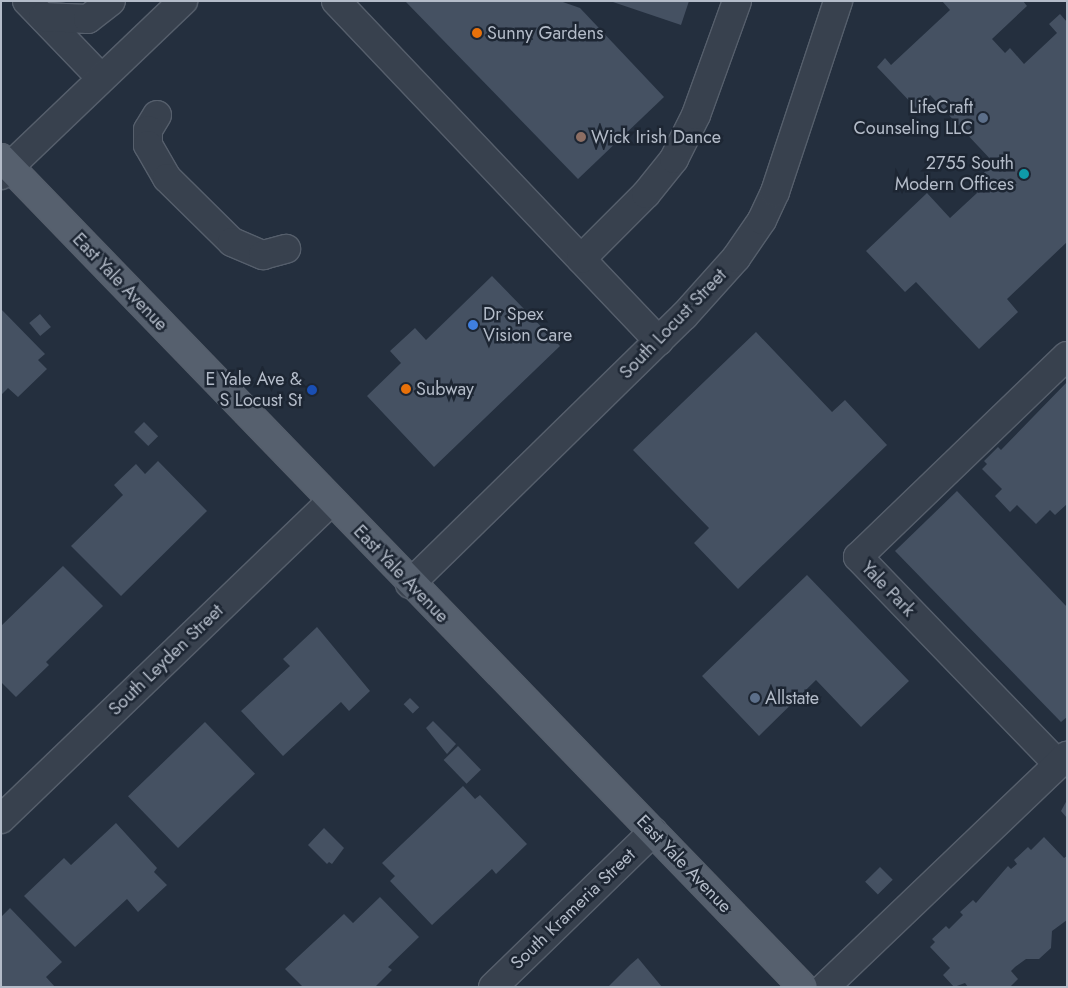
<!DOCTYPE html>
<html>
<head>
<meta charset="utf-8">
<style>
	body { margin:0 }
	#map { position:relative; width:1068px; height:988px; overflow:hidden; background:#242f3e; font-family:Jost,sans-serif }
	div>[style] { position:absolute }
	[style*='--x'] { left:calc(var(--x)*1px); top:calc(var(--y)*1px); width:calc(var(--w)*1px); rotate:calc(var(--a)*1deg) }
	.building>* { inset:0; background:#455162; transform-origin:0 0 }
	.roads { filter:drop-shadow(1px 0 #565f6c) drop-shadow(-1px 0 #565f6c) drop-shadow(0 1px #565f6c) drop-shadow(0 -1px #565f6c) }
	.minor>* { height:28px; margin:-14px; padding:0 14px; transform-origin:14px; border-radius:14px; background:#38414e }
	.major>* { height:28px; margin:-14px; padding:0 14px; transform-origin:14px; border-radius:14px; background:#56606e }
	.dots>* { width:14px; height:14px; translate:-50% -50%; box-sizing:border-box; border:2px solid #1d2633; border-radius:50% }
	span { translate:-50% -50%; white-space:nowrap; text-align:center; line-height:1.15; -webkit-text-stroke:5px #1d2633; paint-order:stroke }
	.poi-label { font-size:18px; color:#b4bcc9 }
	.left { translate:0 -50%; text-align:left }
	.right { translate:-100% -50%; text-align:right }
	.street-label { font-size:18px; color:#b4bcc9 }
	.frame { position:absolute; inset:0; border:2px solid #b4bcc9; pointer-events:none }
</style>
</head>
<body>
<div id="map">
	<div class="building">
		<div style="clip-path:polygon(405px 1px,560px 1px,580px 8px,664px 97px,578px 179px)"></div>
		<div style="clip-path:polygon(610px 1px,689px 1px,681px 25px)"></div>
		<div style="clip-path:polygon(942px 1px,1023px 1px,1027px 6px,992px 39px,1005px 53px,1010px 48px,1024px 64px,1057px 33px,1049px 24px,1060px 14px,1067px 22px,1067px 242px,1007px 299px,1018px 312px,979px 349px,916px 282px,905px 292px,866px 251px,927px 193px,950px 218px,977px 193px,970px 186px,994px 163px,930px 95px,916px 108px,877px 67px,885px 58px,891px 65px,950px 10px)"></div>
		<div style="clip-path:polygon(492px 276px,560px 346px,434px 467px,367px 396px,401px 363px,390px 351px,415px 328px,426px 340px)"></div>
		<div style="clip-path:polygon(1px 309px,45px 354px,38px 360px,47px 369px,18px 397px,8px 388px,1px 395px)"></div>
		<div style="left:40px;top:314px;width:17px;height:14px;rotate:50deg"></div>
		<div style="clip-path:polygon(756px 332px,832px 412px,845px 400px,887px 445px,738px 589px,694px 543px,709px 528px,633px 450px)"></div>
		<div style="clip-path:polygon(1067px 382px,1067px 504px,1055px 515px,1050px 510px,1036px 524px,1017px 505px,1010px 512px,995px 496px,1002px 489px,982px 469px,987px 464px,984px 461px,998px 447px,1001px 450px)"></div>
		<div style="left:144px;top:422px;width:20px;height:14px;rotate:45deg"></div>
		<div style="clip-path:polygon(158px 461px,207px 511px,121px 596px,71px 546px,123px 495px,114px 485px,136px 464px,145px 474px)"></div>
		<div style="clip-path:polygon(957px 491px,1067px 607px,1067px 717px,1061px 722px,895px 551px)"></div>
		<div style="clip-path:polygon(63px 566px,103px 606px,46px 662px,49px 665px,16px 697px,1px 682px,1px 626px)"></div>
		<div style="clip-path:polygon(807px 575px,909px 681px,861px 727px,816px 680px,759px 736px,702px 676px)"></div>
		<div style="clip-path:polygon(317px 627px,370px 691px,349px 711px,341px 702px,283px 756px,241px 711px,290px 666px,283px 659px)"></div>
		<div style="left:410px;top:698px;width:13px;height:9px;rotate:45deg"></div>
		<div style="clip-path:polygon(433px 721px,456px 744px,447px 754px,426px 728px)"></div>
		<div style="left:205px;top:722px;width:72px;height:107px;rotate:46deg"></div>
		<div style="left:458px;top:746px;width:33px;height:20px;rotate:46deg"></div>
		<div style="clip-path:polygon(463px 786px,475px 799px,480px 795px,527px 844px,496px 874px,492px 869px,432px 925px,390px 881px,395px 876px,382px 863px)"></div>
		<div style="clip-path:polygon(1067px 800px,1067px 818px,1061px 811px)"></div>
		<div style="clip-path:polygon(116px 823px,157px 868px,154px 872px,167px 885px,138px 912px,127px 899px,75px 947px,24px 896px,64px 858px,71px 865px)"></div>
		<div style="clip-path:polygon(324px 828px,344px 848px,332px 864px,329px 862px,327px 864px,308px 845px)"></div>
		<div style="clip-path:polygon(1044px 837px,1064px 858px,1067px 856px,1067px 920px,1052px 931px,1051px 948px,1039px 959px,1026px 959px,1015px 967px,1011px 971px,1018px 979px,1010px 987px,968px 987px,965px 983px,954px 987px,943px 975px,950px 968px,930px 947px,935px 942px,932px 939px,946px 926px,949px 929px,963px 915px,960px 912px,973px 900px,976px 903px,1008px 866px,1011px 869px,1017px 864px,1014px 860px,1028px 847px,1031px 850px)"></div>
		<div style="left:880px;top:867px;width:18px;height:21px;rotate:45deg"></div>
		<div style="clip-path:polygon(380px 897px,419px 937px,388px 967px,392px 970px,375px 987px,303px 987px,285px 969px,344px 914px,353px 923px)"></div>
		<div style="clip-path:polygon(10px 908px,62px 962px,46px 977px,55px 987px,1px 987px,1px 917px)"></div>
		<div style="clip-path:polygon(638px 958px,662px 987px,608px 987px,630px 965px)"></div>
	</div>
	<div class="roads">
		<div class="minor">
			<div style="--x:27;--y:1;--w:107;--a:46.1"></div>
			<div style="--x:336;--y:1;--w:469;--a:46.5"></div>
			<div style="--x:43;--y:17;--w:45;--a:2.5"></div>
			<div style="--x:88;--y:19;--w:29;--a:-38"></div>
			<div style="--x:157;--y:115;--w:17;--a:121"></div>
			<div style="--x:148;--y:130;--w:15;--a:90"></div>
			<div style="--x:148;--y:145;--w:38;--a:60"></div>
			<div style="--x:167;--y:178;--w:91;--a:44.6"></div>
			<div style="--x:232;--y:242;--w:34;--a:23"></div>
			<div style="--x:263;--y:255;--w:24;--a:-15"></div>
			<div style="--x:1;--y:175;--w:252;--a:-43.7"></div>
			<div style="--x:581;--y:259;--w:92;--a:-45"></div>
			<div style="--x:646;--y:194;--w:45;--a:-51.3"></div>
			<div style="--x:674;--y:159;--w:49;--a:-63.4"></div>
			<div style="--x:696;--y:115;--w:121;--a:-70.2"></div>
			<div style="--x:410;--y:584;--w:383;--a:-44.4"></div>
			<div style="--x:684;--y:316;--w:78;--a:-48.1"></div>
			<div style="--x:736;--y:258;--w:46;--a:-55.6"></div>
			<div style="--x:762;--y:220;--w:31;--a:-65"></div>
			<div style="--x:775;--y:192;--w:201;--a:-71.7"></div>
			<div style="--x:1058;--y:764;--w:288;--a:-134"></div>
			<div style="--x:858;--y:557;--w:290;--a:-43.9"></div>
			<div style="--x:1;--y:819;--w:458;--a:-43.9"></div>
			<div style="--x:493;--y:987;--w:223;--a:-44.1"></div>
			<div style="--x:825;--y:987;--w:335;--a:-43.7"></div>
		</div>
		<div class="major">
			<div style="--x:1;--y:158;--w:1153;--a:45.95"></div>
		</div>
	</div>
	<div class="dots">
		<div style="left:477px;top:33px;background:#e8710a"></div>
		<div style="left:983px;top:118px;background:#5c6f8a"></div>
		<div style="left:581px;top:137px;background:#8d6e63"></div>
		<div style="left:1024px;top:174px;background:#0f9aa8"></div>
		<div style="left:473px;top:325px;background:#3f7fe0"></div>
		<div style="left:406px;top:389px;background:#e8710a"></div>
		<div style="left:312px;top:390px;background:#1a4fb4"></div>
		<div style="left:755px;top:698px;background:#5c6f8a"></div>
	</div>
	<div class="poi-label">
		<span class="left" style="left:487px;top:33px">Sunny Gardens</span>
		<span class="right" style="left:973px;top:118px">LifeCraft<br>Counseling LLC</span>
		<span class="left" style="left:591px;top:137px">Wick Irish Dance</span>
		<span class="right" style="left:1014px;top:174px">2755 South<br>Modern Offices</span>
		<span class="left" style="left:483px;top:325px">Dr Spex<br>Vision Care</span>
		<span class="right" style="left:302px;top:390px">E Yale Ave &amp;<br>S Locust St</span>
		<span class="left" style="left:416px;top:389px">Subway</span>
		<span class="left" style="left:765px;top:698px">Allstate</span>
	</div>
	<div class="street-label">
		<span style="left:120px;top:282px;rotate:46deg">East Yale Avenue</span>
		<span style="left:673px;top:324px;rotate:-46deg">South Locust Street</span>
		<span style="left:401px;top:574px;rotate:46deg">East Yale Avenue</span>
		<span style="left:888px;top:589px;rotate:46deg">Yale Park</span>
		<span style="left:166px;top:660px;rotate:-44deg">South Leyden Street</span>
		<span style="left:684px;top:864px;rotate:46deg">East Yale Avenue</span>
		<span style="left:573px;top:909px;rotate:-44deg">South Krameria Street</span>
	</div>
	<div class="frame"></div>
</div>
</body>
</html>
